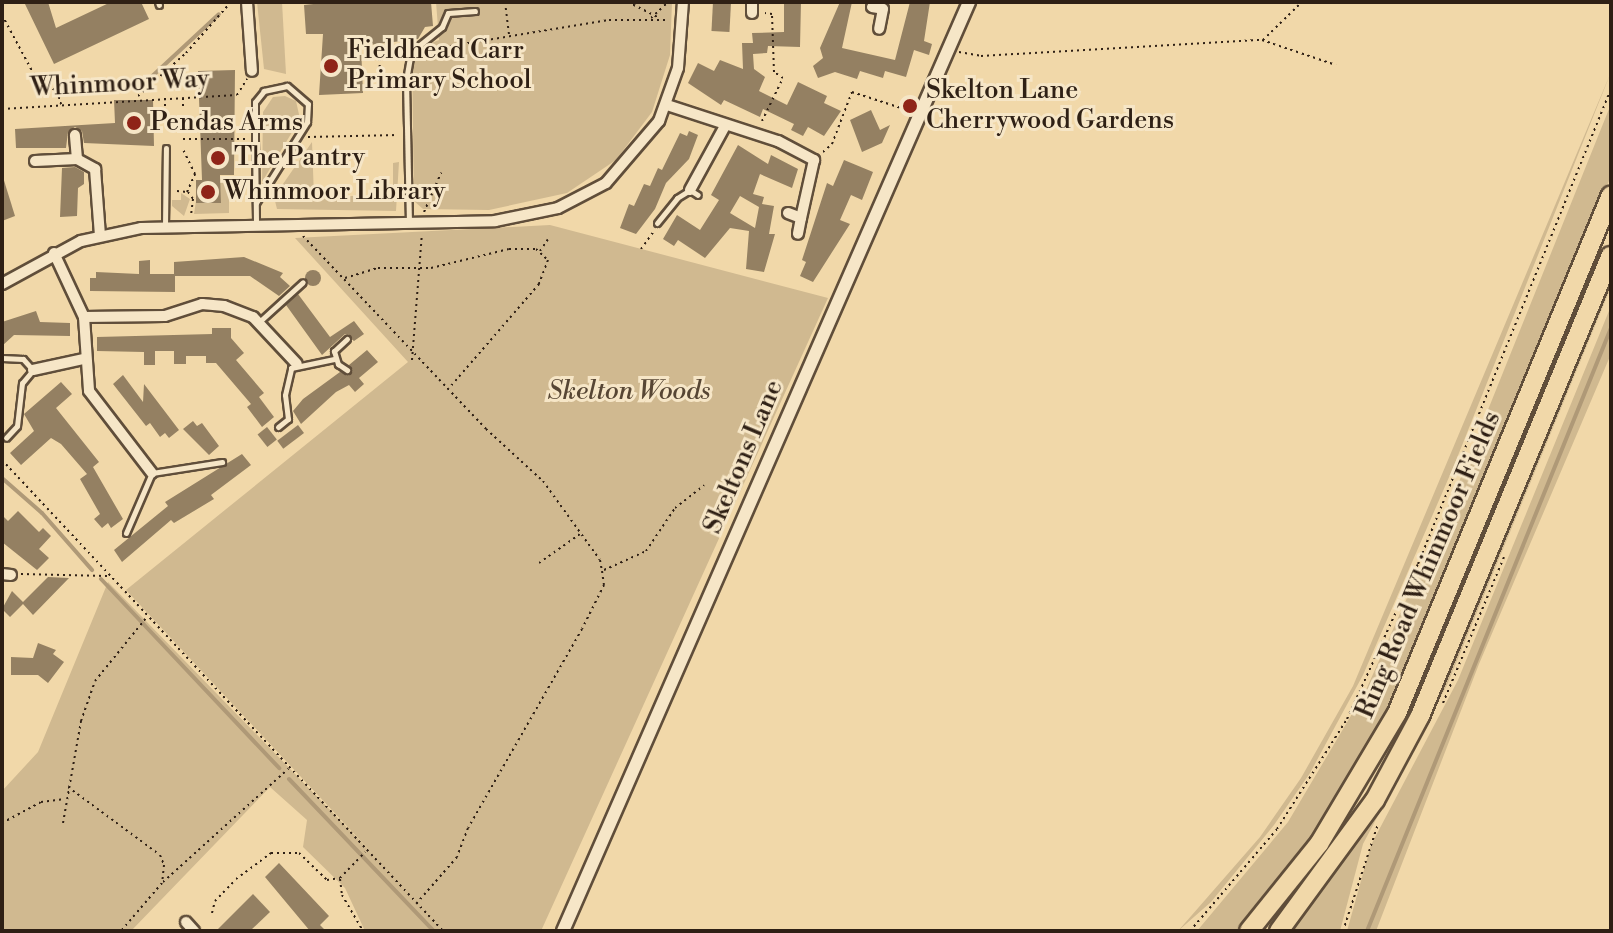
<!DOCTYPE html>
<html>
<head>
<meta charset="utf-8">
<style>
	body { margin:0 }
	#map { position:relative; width:1613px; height:933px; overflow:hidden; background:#f1d8a9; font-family:"Libre Bodoni",serif }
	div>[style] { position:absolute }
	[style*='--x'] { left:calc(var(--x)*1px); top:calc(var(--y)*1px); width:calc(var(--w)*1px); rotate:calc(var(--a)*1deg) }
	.green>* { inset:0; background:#d0b990 }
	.stream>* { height:4px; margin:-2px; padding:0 2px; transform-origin:2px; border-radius:2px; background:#af9977 }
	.building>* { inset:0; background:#948062; transform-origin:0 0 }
	.round { border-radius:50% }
	.path>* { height:2px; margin-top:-1px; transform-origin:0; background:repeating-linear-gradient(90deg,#2f2015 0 2px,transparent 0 6px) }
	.roads { filter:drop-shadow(2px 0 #604e3a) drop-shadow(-2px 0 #604e3a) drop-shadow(0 2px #604e3a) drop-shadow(0 -2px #604e3a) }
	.service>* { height:5px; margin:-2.5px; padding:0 2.5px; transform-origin:2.5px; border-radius:2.5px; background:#f6e6c7 }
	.minor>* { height:10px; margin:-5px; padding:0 5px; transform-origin:5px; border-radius:5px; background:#f6e6c7 }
	.tertiary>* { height:12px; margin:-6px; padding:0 6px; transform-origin:6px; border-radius:6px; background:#f6e6c7 }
	.trunk>* { height:18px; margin:-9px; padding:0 9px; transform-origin:9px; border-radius:9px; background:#f1d8a9 }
	.dots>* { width:22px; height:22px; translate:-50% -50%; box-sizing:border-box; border:4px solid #f6e6c7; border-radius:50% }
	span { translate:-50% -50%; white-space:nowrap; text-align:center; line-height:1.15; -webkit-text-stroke:6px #f6e6c7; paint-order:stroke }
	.poi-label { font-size:26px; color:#2f2015 }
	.left { translate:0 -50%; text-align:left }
	.street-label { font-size:26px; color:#2f2015 }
	.park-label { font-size:26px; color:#574634; font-style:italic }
	.frame { position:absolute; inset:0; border:4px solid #2f2015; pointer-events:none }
</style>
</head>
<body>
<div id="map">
	<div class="green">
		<div style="clip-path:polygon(257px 2px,282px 2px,286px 74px,264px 69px)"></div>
		<div style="clip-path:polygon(436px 2px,672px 2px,670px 55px,652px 112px,616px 160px,567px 193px,489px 210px,423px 209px,414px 201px,412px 58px,421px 47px,439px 40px)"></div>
		<div style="clip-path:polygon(1611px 72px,1453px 468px,1363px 675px,1310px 773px,1274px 825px,1211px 902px,1178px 931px,1260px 837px,1301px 778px,1353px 686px)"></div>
		<div style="clip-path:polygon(285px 96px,296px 101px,300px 119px,262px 182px,263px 112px,273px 97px)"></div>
		<div style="clip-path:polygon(1611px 104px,1611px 176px,1388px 713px,1325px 822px,1253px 916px,1240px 931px,1197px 931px,1288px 822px,1365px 692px,1461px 477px)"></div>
		<div style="clip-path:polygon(312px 142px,314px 197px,393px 195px,393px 163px,399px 162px,396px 211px,277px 209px,274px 197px)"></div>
		<div style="clip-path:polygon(220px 179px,229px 179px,229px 213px,194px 214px,196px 201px,220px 203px)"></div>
		<div style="clip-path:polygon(181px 193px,190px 199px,184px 216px,172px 206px,172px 200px,181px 200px)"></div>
		<div style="clip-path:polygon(550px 225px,828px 298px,541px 931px,365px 931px,345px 888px,303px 847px,307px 820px,270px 787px,131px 931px,2px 931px,2px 791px,38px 752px,108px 582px,374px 855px,126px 590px,408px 362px,295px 238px)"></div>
		<div style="clip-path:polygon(1611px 274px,1611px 287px,1447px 685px,1363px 844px,1340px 931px,1289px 931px,1370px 822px,1431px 709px)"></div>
		<div style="clip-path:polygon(1611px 306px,1611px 354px,1479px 664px,1376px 931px,1347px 931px,1371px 845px,1458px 680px)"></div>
	</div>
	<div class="stream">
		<div style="--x:147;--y:81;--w:98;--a:-42.9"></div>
		<div style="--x:2;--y:478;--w:53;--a:41.2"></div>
		<div style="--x:42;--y:513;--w:76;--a:48.7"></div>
		<div style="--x:101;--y:579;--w:260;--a:46.7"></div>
		<div style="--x:289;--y:779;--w:210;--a:46.4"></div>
		<div style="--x:1367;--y:931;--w:650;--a:-67.97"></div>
	</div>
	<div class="building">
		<div style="clip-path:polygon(24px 2px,48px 2px,56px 28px,111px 2px,141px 2px,149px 19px,54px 64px)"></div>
		<div style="clip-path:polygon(332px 2px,431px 2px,433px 26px,425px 27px,418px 39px,361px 46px,363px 93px,319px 95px,323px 34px,306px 34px,304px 5px)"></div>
		<div style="left:713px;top:2px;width:18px;height:29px;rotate:3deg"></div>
		<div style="clip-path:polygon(784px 2px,801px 2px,800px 47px,768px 46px,767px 53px,753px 54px,754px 69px,765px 77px,759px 91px,787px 105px,798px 82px,827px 96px,824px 103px,841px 111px,824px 136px,808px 127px,803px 136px,791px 130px,794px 124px,763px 109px,760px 117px,724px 100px,721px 105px,688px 83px,698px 63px,714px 71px,720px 60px,743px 69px,742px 43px,753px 43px,752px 33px,784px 32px)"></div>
		<div style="clip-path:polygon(840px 2px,852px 2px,842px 48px,895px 60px,910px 2px,930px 2px,924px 41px,932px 44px,929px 55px,914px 50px,906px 77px,885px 71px,883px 78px,860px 71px,857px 79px,835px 72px,818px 78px,813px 66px,823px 58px,820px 48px)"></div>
		<div style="clip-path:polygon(235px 70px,234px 175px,220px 175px,221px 203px,196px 203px,196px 180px,202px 180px,198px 71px)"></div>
		<div style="clip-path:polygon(114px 100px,153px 100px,154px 146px,84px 143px,82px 131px,75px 127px,68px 132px,66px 148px,16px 148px,15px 129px,115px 123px)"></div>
		<div style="clip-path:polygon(871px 110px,880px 130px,890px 125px,882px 143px,862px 152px,850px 120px)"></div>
		<div style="clip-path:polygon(689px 131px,698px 135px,689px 159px,666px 183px,655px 209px,636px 234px,620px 228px,629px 204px,634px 206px,644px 184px,650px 186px,658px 168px,662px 170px,680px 133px,687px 136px)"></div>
		<div style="clip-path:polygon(evenodd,738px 145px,768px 164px,771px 155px,798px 169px,792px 188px,760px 174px,753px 194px,764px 197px,762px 204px,774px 206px,769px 234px,775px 234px,764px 272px,746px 269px,749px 231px,730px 228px,705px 258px,678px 240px,674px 246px,663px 239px,677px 215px,700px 230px,719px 200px,711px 195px,738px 145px,740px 196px,759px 207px,755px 228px,730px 213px,740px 196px)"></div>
		<div style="clip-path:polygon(844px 160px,873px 172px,862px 200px,851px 195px,840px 220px,850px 224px,813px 282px,800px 276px,806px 262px,802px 260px,827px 183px,833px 186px)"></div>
		<div style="clip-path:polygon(75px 167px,84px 172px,84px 184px,78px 188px,77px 216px,60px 217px,62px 168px)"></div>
		<div style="clip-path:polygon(2px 174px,15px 216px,2px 221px)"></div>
		<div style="clip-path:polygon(244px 257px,283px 273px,280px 277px,290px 286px,279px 296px,250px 276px,175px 276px,175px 292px,90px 291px,90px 278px,96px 278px,96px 272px,139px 274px,139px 261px,150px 260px,150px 274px,174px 274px,174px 262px)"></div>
		<div class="round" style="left:305px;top:270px;width:16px;height:16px"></div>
		<div style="clip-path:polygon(298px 294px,330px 337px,354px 321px,364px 334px,354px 341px,345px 334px,322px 355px,286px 305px)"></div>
		<div style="clip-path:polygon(36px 311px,40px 322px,70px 323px,70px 336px,14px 335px,2px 346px,2px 322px)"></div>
		<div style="clip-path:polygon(212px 328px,231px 328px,231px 338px,244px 353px,236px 360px,264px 393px,259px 397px,274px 417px,262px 427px,247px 407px,251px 404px,216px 363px,206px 363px,206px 356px,186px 356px,186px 364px,174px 364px,174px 351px,155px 351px,155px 365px,144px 365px,144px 352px,97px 351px,97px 337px,212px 334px)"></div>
		<div style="clip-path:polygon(367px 350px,378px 362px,359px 378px,364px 384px,355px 392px,349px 385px,336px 392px,301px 424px,293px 411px,303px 399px,340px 372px,350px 374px,349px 365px)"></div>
		<div style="clip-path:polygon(123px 375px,143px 402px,144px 384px,179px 430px,169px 438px,165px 433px,160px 437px,150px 423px,146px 426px,113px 384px)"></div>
		<div style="clip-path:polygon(61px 382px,72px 394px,56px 408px,99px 462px,93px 467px,123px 519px,111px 528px,108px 523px,102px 528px,94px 519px,100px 514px,80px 479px,87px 474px,61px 444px,51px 438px,21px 465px,10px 453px,34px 431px,24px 414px)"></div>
		<div style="clip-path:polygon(193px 421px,197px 426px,202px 423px,219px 446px,209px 455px,183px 429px)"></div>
		<div style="left:298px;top:425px;width:10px;height:26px;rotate:53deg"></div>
		<div style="left:267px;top:427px;width:16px;height:12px;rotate:52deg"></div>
		<div style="clip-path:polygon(242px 454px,251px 465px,211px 495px,214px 499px,174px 523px,171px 520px,122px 562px,114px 550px,168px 506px,165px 502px)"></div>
		<div style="clip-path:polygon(18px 511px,39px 532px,43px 528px,51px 536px,39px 549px,49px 558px,37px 570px,2px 542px,2px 515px,8px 521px)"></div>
		<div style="clip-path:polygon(48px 577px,69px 578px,33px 615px,23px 604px,10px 617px,2px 609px,12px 591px,23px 602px)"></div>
		<div style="clip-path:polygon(38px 643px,56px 650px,53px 654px,64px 662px,48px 683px,38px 675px,11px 675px,11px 657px,33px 658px)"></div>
		<div style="clip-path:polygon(279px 863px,329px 916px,320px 925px,326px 931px,310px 931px,265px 877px)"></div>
		<div style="clip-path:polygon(253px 894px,270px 912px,250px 931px,216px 931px)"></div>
	</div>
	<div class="path">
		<div style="--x:505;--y:2;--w:34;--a:83"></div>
		<div style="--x:628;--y:2;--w:35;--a:27"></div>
		<div style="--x:2;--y:15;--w:74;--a:61.7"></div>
		<div style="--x:37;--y:80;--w:23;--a:29"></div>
		<div style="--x:57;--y:91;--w:14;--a:73"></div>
		<div style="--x:651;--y:18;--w:23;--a:-43"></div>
		<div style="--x:1263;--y:40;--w:54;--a:-44.3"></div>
		<div style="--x:959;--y:52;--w:22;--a:10"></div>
		<div style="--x:981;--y:56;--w:281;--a:-3.3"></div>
		<div style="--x:1262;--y:40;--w:78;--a:18.7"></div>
		<div style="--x:379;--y:53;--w:19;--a:87"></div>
		<div style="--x:417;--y:59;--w:15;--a:-4"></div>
		<div style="--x:432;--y:58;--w:9;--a:-90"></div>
		<div style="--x:432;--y:49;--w:179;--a:-9.3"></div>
		<div style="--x:609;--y:20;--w:59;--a:0"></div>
		<div style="--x:138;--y:96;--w:64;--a:-41.9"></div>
		<div style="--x:186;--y:53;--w:68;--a:-48.6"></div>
		<div style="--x:165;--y:98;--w:10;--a:90"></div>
		<div style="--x:183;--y:98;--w:11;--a:90"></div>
		<div style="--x:2;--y:109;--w:235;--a:-3.4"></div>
		<div style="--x:237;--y:95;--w:19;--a:-58"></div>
		<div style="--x:762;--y:121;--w:48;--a:-64"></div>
		<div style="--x:783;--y:78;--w:11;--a:-146"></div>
		<div style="--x:774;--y:72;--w:58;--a:-92"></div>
		<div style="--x:772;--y:14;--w:7;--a:-172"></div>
		<div style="--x:308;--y:137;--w:90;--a:-1.3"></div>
		<div style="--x:183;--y:139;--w:63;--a:0"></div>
		<div style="--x:823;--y:152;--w:12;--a:-42"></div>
		<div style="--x:832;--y:144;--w:56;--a:-69"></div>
		<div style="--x:852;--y:92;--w:58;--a:18.1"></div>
		<div style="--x:177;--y:191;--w:10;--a:6"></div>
		<div style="--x:187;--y:192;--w:20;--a:-66"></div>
		<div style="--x:195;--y:174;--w:28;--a:-116"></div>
		<div style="--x:188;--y:192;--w:9;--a:54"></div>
		<div style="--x:193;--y:199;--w:16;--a:97"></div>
		<div style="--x:424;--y:212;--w:43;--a:-66.4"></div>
		<div style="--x:303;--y:236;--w:266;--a:46.5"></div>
		<div style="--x:486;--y:429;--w:77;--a:42.4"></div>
		<div style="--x:543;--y:481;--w:97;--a:54.2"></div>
		<div style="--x:600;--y:560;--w:11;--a:80"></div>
		<div style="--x:602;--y:571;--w:14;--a:82"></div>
		<div style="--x:604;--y:585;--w:49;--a:116.6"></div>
		<div style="--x:582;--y:629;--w:229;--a:119.8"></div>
		<div style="--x:468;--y:828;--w:31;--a:111"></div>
		<div style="--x:457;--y:857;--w:62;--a:131.1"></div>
		<div style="--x:641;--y:249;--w:22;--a:-54"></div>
		<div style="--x:540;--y:251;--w:14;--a:-56"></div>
		<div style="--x:345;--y:278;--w:34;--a:-17"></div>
		<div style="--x:378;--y:268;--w:53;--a:0"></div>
		<div style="--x:431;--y:268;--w:80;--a:-13.7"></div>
		<div style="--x:509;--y:249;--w:27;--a:0"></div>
		<div style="--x:536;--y:249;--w:16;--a:43"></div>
		<div style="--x:548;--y:260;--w:26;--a:111"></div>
		<div style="--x:539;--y:284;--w:136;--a:130.8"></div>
		<div style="--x:412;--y:360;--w:126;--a:-85.5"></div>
		<div style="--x:2;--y:460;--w:645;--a:46.88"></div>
		<div style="--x:539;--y:563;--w:50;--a:-35.3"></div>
		<div style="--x:604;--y:570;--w:46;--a:-24.3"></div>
		<div style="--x:646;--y:551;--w:52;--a:-56"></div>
		<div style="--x:675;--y:508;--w:37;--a:-38"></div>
		<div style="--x:21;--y:574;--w:86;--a:1.3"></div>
		<div style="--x:1443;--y:703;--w:158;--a:-67.3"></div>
		<div style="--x:68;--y:787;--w:114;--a:36.5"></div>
		<div style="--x:160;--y:855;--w:11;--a:68"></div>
		<div style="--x:164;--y:865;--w:18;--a:96"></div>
		<div style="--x:162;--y:883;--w:63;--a:130.5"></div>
		<div style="--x:2;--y:823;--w:44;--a:-28.3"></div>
		<div style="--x:41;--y:802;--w:24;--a:-7"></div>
		<div style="--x:63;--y:823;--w:104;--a:-80"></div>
		<div style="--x:81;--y:721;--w:42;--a:-70.7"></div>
		<div style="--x:95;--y:681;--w:81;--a:-51"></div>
		<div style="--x:340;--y:879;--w:16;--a:83"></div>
		<div style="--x:342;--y:895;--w:42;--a:59.7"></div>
		<div style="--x:163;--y:882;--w:169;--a:-42.1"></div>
		<div style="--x:212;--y:913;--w:12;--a:-76"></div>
		<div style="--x:215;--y:901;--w:30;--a:-46"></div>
		<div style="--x:236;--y:879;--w:44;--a:-36.6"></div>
		<div style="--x:271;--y:853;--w:28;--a:0"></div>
		<div style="--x:299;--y:853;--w:39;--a:44"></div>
		<div style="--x:327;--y:880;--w:13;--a:-9"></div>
		<div style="--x:340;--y:878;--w:36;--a:-46"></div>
		<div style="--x:1190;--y:931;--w:134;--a:-49.5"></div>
		<div style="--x:1277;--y:829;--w:130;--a:-57.5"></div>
		<div style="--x:1347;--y:719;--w:170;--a:-65.4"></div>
		<div style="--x:1418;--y:564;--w:513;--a:-67.89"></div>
		<div style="--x:1343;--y:931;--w:113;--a:-71.9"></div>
	</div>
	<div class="roads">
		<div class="service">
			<div style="--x:158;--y:2;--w:3;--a:72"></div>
			<div style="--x:406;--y:80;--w:28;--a:-80"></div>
			<div style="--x:411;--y:52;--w:40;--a:-39"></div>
			<div style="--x:442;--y:27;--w:15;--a:-67"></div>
			<div style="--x:448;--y:13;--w:27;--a:-4"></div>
			<div style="--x:381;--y:82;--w:25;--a:-5"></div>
			<div style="--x:406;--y:80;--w:143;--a:88.8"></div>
			<div style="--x:256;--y:203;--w:96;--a:-57.8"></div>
			<div style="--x:307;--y:122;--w:18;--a:-87"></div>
			<div style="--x:308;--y:104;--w:28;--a:-139"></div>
			<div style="--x:287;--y:86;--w:24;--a:168"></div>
			<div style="--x:264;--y:91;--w:14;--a:129"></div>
			<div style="--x:255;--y:102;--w:37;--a:90"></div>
			<div style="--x:255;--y:139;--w:86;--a:89.3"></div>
			<div style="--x:657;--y:223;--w:32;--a:-51"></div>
			<div style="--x:677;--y:198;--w:15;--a:-32"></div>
			<div style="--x:690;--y:190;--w:9;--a:32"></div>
			<div style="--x:165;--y:226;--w:78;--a:-89.3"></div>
			<div style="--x:259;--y:322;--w:59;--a:-42.3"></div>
			<div style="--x:347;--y:339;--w:18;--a:137"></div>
			<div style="--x:334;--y:351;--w:14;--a:73"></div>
			<div style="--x:338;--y:364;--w:11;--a:34"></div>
			<div style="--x:2;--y:358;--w:21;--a:3"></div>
			<div style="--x:23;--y:359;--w:15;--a:48"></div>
			<div style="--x:33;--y:370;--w:17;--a:130"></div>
			<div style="--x:22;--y:383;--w:43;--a:96.6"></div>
			<div style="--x:17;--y:426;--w:16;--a:133"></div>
			<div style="--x:278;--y:427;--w:13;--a:-39"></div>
			<div style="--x:288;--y:419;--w:24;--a:-97"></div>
			<div style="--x:285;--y:395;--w:28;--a:-77"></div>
			<div style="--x:291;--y:368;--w:44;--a:-11.8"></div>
			<div style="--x:126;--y:533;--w:65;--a:-66.6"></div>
			<div style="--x:152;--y:473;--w:71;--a:-8.9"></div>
		</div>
		<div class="minor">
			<div style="--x:247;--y:2;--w:69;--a:85.9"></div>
			<div style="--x:752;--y:2;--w:11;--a:90"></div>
			<div style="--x:872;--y:7;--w:11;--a:10"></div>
			<div style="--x:883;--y:9;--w:20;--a:101"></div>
			<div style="--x:667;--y:105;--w:117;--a:18"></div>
			<div style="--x:778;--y:141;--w:41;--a:27.8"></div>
			<div style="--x:814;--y:160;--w:59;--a:102.6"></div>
			<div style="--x:77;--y:159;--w:21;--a:29"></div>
			<div style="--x:95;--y:169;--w:66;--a:85.7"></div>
			<div style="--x:35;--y:161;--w:42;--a:-2.7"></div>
			<div style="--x:77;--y:159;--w:24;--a:-95"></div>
			<div style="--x:690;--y:190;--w:73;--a:-61.3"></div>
			<div style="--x:788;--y:213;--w:14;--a:21"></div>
			<div style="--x:801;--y:218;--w:16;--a:101"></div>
			<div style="--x:54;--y:253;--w:71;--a:64.9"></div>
			<div style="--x:84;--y:317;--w:74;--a:86.1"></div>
			<div style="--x:89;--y:391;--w:103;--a:52.5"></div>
			<div style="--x:2;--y:284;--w:90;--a:-28.6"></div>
			<div style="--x:81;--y:241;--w:61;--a:-12.2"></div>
			<div style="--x:141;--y:228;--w:354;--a:-1.1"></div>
			<div style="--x:495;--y:221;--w:64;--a:-11.7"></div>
			<div style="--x:558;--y:208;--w:54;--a:-27.5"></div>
			<div style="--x:606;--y:183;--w:82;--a:-49.5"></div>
			<div style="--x:659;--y:121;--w:56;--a:-70.3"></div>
			<div style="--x:678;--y:68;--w:66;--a:-85.7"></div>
			<div style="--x:84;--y:317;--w:81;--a:-0.7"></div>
			<div style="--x:165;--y:316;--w:39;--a:-18"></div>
			<div style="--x:202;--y:304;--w:22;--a:5"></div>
			<div style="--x:224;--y:306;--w:31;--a:21"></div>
			<div style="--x:253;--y:317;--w:64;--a:46.9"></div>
			<div style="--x:33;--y:370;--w:51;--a:-12.4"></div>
			<div style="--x:2;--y:574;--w:9;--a:6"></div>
			<div style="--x:186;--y:922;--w:12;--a:48"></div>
		</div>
		<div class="tertiary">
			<div style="--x:563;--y:931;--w:1014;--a:-66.39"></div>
		</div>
		<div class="trunk">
			<div style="--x:1249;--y:931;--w:112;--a:-51.2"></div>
			<div style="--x:1319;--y:844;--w:152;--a:-59.2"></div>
			<div style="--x:1397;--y:713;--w:560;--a:-67.55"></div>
			<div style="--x:1279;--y:931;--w:162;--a:-53.8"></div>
			<div style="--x:1375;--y:800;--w:95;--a:-61.8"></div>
			<div style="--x:1420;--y:716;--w:498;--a:-67.5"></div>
		</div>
	</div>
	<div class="dots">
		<div style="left:331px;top:66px;background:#8f2418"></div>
		<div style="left:910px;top:106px;background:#8f2418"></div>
		<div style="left:134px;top:123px;background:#8f2418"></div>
		<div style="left:218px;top:158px;background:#8f2418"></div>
		<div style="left:208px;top:192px;background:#8f2418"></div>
	</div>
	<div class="poi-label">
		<span class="left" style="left:347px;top:66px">Fieldhead Carr<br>Primary School</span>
		<span class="left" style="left:926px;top:106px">Skelton Lane<br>Cherrywood Gardens</span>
		<span class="left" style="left:150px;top:123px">Pendas Arms</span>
		<span class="left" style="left:234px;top:158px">The Pantry</span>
		<span class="left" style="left:224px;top:192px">Whinmoor Library</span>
	</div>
	<div class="street-label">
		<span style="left:120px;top:84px;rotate:-3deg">Whinmoor Way</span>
		<span style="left:744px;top:457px;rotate:-67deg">Skeltons Lane</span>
		<span style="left:1429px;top:565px;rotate:-67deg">Ring Road Whinmoor Fields</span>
	</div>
	<div class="park-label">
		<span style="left:629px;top:392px">Skelton Woods</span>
	</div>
	<div class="frame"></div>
</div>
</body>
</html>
